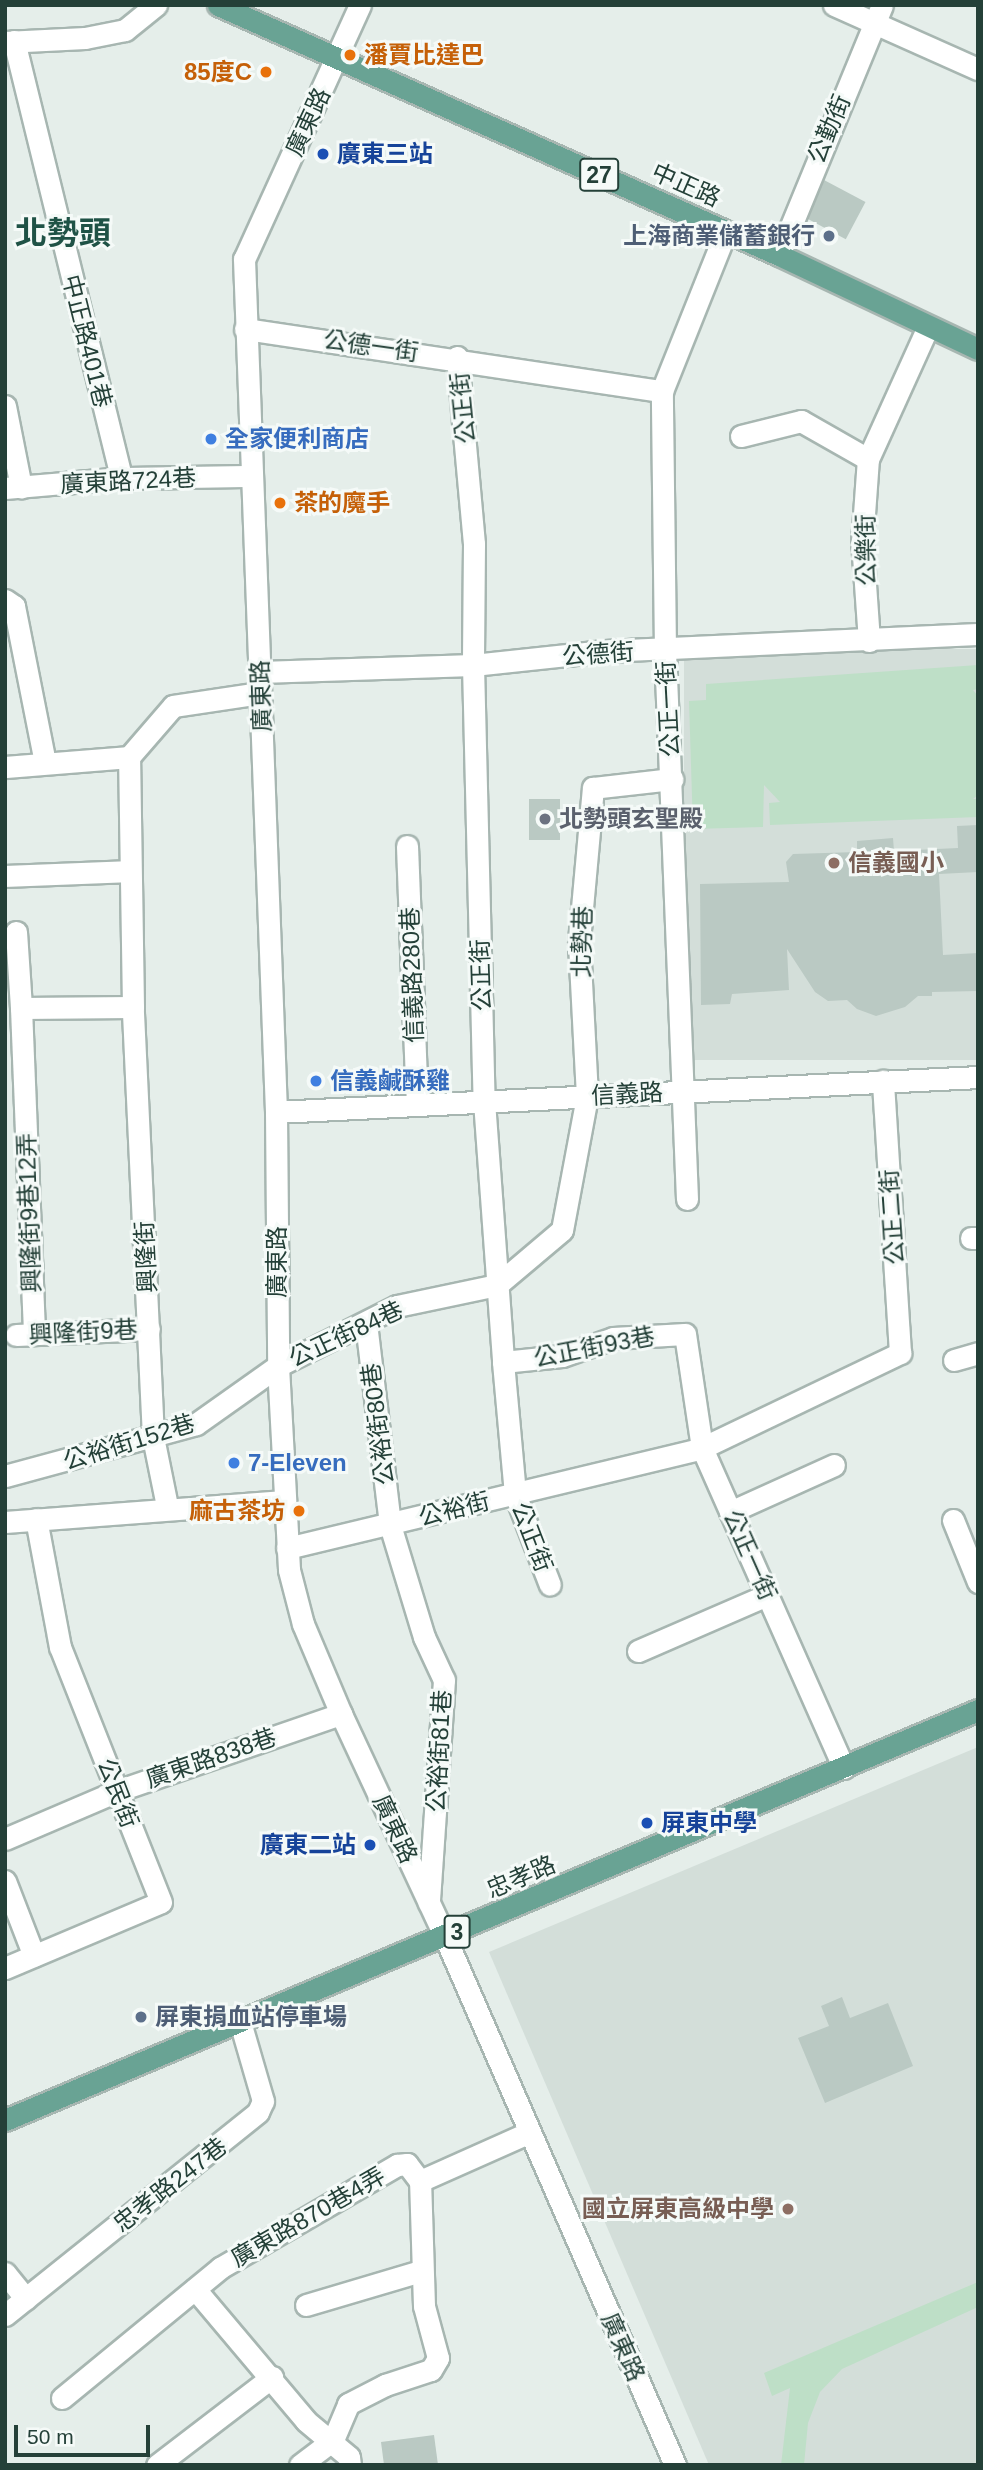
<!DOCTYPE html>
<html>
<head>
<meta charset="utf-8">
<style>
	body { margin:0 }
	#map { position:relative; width:983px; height:2470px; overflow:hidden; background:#e5eeea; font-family:Helvetica,"Noto Sans TC",sans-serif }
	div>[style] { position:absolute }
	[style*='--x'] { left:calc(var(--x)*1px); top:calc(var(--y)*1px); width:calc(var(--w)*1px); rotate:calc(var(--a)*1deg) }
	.built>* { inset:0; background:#d3ded9; transform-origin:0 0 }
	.green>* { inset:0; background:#bedfc7 }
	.building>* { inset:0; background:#bac9c3; transform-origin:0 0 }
	.roads { filter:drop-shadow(2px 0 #a7b6b1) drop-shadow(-2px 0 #a7b6b1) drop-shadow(0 2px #a7b6b1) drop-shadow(0 -2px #a7b6b1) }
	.street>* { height:21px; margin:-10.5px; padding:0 10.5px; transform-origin:10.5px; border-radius:10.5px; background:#fff }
	.secondary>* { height:21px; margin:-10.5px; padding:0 10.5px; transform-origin:10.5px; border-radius:10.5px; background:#fff }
	.primary>* { height:21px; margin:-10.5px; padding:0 10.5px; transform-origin:10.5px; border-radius:10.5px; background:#69a394 }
	.dots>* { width:19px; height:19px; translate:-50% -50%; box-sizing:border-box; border:4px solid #f5faf8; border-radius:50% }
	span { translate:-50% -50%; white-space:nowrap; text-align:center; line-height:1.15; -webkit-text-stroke:6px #f5faf8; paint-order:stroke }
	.shield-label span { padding:2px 5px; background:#f5faf8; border:2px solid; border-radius:5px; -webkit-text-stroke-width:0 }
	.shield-label { font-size:23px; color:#244038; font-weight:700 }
	.food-label { font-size:24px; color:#c56008; font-weight:700 }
	.left { translate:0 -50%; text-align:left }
	.right { translate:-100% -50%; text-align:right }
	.street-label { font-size:24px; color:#244038 }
	.transit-label { font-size:24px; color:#164399; font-weight:700 }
	.service-label { font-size:24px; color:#4e5e75; font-weight:700 }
	.shop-label { font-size:24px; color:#366cbe; font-weight:700 }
	.worship-label { font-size:24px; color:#5b616d; font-weight:700 }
	.education-label { font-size:24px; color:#785e54; font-weight:700 }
	.district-label { font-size:32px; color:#1f5246; font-weight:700 }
	.frame { position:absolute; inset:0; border:7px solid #244038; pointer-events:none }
	.scale { position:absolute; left:14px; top:2425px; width:136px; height:32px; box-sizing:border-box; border:4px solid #244038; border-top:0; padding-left:9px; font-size:21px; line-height:24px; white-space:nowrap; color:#244038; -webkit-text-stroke:5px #f5faf8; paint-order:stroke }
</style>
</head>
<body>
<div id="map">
	<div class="built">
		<div style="left:978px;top:649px;width:411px;height:294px;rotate:90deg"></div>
		<div style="clip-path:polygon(978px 1747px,978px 2465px,709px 2465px,489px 1952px)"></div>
	</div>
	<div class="green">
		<div style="clip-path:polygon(978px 665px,978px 689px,973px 690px,978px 696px,978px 795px,973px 799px,978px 799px,978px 817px,770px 825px,769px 803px,780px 802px,764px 785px,763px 827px,693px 829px,689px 701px,706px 700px,706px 684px)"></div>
		<div style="clip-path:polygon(978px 2282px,978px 2307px,842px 2369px,820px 2392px,808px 2423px,804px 2465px,781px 2465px,790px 2388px,772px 2396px,764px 2373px)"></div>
	</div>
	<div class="building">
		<div style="left:824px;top:180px;width:47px;height:42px;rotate:28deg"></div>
		<div style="left:529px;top:799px;width:31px;height:41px"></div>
		<div style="clip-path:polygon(978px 825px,978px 872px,939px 874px,943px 955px,978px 953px,978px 991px,932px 992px,932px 996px,918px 996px,905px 1007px,876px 1016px,857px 1009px,847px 1000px,828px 1001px,815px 992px,787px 949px,789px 990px,732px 994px,730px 1004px,701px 1005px,700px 884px,789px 882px,786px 862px,793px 854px,857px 852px,857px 841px,893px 838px,894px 851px,958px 848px,957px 826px)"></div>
		<div style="clip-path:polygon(842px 1997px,850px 2018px,888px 2003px,913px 2066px,825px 2103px,798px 2038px,829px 2026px,821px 2006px)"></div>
		<div style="clip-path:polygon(434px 2435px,438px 2465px,384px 2465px,381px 2442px)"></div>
	</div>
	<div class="roads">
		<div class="street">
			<div style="--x:834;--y:5;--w:158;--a:24"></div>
			<div style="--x:14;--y:41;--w:450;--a:76.2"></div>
			<div style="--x:5;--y:42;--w:80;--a:-2.9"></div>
			<div style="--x:85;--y:38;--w:41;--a:-11.3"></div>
			<div style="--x:125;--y:30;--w:40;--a:-39"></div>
			<div style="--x:779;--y:255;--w:270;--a:-67.6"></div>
			<div style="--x:245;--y:329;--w:422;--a:8.5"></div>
			<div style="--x:457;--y:357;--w:188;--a:84.8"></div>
			<div style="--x:474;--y:544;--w:121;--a:90.5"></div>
			<div style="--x:473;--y:665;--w:436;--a:88.6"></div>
			<div style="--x:484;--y:1101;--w:262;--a:85.8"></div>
			<div style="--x:503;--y:1362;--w:133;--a:84.8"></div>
			<div style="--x:515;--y:1494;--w:97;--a:69"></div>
			<div style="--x:5;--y:406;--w:83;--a:78.8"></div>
			<div style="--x:741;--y:436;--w:62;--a:-14"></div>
			<div style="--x:801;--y:421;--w:77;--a:29.6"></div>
			<div style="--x:5;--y:488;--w:116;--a:-4.9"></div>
			<div style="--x:121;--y:478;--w:129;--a:-0.9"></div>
			<div style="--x:5;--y:600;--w:11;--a:34"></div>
			<div style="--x:14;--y:606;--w:159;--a:78.8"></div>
			<div style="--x:869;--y:641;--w:99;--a:-94"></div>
			<div style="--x:862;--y:542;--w:83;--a:-85.9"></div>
			<div style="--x:868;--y:459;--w:143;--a:-65.6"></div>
			<div style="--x:260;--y:672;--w:213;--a:-1.9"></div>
			<div style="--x:473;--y:665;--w:132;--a:-6.1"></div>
			<div style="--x:604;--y:651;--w:374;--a:-2.6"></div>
			<div style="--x:5;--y:767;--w:124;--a:-4.6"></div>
			<div style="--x:407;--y:846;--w:259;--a:87.8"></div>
			<div style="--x:5;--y:876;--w:123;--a:-2.3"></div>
			<div style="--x:16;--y:932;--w:76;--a:86.2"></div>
			<div style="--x:21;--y:1008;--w:112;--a:-0.5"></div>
			<div style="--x:21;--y:1008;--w:326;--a:87.7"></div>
			<div style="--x:276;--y:1112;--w:703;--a:-2.85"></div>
			<div style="--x:687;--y:1199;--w:548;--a:-92.3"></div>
			<div style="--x:665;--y:651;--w:260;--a:-90.7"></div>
			<div style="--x:662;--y:391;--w:172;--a:-68.2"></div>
			<div style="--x:971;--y:1238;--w:7;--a:0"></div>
			<div style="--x:366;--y:1323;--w:203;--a:83.2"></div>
			<div style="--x:390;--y:1525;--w:117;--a:73.1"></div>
			<div style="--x:424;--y:1637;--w:47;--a:65.1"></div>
			<div style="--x:444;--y:1680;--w:223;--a:93.9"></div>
			<div style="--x:16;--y:1335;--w:133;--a:-2.6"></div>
			<div style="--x:954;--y:1360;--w:25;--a:-16"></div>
			<div style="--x:503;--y:1362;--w:59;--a:-5.8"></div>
			<div style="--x:562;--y:1356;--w:54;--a:-19.4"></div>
			<div style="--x:613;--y:1338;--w:72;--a:-3.2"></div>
			<div style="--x:685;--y:1334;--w:115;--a:81.5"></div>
			<div style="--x:702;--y:1448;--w:350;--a:66.1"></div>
			<div style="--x:5;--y:1476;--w:198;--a:-15.2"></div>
			<div style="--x:196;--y:1424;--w:100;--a:-35.3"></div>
			<div style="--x:278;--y:1366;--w:133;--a:-26.8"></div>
			<div style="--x:397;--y:1306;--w:102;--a:-11.9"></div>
			<div style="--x:497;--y:1285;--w:85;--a:-40.2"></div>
			<div style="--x:562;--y:1230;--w:136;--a:-79.4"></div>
			<div style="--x:587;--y:1096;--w:155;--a:-93"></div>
			<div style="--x:579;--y:941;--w:154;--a:-84.8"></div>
			<div style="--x:593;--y:788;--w:80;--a:-6.5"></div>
			<div style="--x:167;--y:1506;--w:70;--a:-101.5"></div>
			<div style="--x:153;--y:1437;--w:430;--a:-92.7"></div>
			<div style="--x:133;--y:1007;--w:250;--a:-90.9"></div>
			<div style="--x:129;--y:757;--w:67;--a:-49.2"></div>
			<div style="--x:173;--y:706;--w:88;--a:-8.5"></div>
			<div style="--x:730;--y:1512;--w:114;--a:-24.3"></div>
			<div style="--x:953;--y:1520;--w:67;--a:68"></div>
			<div style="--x:5;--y:1522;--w:280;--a:-4.3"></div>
			<div style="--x:287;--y:1548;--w:427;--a:-13.5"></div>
			<div style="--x:702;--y:1448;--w:220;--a:-25.6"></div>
			<div style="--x:900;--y:1353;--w:273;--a:-93.6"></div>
			<div style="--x:638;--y:1651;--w:141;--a:-23.5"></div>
			<div style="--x:5;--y:1839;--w:122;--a:-23.2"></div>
			<div style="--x:117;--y:1791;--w:237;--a:-19"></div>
			<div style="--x:5;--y:1881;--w:80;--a:68.9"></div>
			<div style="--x:5;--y:1968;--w:169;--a:-22.9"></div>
			<div style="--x:161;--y:1902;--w:274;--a:-111.6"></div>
			<div style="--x:60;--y:1647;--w:130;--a:-100.6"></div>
			<div style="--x:420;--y:2181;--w:120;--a:-24"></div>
			<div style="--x:5;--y:2273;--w:33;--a:51"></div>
			<div style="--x:195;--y:2289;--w:172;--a:49.9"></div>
			<div style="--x:306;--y:2421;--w:56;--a:39.9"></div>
			<div style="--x:349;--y:2457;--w:8;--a:83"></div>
			<div style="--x:306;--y:2305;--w:120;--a:-16.5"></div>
			<div style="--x:5;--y:2315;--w:324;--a:-38.7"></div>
			<div style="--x:258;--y:2112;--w:12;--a:-66"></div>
			<div style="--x:263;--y:2101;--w:82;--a:-106.2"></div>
			<div style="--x:62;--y:2398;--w:205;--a:-39.4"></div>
			<div style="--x:220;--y:2268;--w:205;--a:-30.2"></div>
			<div style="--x:397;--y:2165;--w:10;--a:-6"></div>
			<div style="--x:407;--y:2164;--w:21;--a:53"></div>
			<div style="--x:333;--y:2440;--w:39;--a:-67"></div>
			<div style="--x:348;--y:2404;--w:42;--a:-27.2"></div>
			<div style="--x:385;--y:2385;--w:48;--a:-18.1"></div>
			<div style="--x:431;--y:2370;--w:14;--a:-60"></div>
			<div style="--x:438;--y:2358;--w:54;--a:-105.1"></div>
			<div style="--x:424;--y:2306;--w:125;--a:-91.8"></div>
			<div style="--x:157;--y:2465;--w:145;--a:-37.4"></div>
			<div style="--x:300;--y:2465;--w:41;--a:-37.1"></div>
		</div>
		<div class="secondary">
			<div style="--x:360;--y:5;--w:279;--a:114.5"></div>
			<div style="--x:244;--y:259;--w:854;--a:87.85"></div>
			<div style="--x:276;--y:1112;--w:254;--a:89.5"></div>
			<div style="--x:278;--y:1366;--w:204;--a:86.9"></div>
			<div style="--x:289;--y:1570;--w:56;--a:75.5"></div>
			<div style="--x:303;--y:1624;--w:98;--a:67.1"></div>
			<div style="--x:341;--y:1714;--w:246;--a:65"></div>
			<div style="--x:445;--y:1937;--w:576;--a:66.46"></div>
		</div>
		<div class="primary">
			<div style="--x:218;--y:5;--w:614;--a:24.02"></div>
			<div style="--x:779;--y:255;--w:220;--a:25.3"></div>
			<div style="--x:5;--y:2120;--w:1056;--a:-22.85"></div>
		</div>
	</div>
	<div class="dots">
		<div style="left:350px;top:55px;background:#e8710a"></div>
		<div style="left:266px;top:72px;background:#e8710a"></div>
		<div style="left:323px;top:154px;background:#1a4fb4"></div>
		<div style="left:829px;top:236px;background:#5c6f8a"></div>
		<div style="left:211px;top:439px;background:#3f7fe0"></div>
		<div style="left:280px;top:503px;background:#e8710a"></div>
		<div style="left:545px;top:819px;background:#6b7280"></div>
		<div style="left:834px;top:863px;background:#8d6e63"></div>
		<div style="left:316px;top:1081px;background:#3f7fe0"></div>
		<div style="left:234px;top:1463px;background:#3f7fe0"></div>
		<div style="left:299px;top:1511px;background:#e8710a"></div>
		<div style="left:647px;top:1823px;background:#1a4fb4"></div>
		<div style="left:370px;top:1845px;background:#1a4fb4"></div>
		<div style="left:141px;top:2017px;background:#5c6f8a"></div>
		<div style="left:788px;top:2209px;background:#8d6e63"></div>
	</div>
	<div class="shield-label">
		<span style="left:599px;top:175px">27</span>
		<span style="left:457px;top:1932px">3</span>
	</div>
	<div class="food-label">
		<span class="left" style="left:364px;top:55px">潘賈比達巴</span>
		<span class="right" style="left:252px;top:72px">85度C</span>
		<span class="left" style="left:294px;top:503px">茶的魔手</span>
		<span class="right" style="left:285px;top:1511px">麻古茶坊</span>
	</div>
	<div class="street-label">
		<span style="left:308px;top:122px;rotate:-65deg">廣東路</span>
		<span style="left:829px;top:129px;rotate:-67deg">公勤街</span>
		<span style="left:686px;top:185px;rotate:24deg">中正路</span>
		<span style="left:87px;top:341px;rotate:76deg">中正路401巷</span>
		<span style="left:371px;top:346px;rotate:8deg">公德一街</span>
		<span style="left:463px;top:408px;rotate:-96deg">公正街</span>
		<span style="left:128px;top:481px;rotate:-3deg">廣東路724巷</span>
		<span style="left:866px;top:550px;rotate:-91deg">公樂街</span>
		<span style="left:598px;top:654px;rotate:-4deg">公德街</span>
		<span style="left:261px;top:696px;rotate:-92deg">廣東路</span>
		<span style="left:668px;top:709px;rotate:-93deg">公正一街</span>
		<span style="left:582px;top:942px;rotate:-89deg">北勢巷</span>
		<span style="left:412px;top:975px;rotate:-92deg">信義路280巷</span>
		<span style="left:481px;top:975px;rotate:-92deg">公正街</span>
		<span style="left:627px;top:1094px;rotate:-3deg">信義路</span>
		<span style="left:29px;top:1213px;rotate:-92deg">興隆街9巷12弄</span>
		<span style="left:892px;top:1217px;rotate:-94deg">公正二街</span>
		<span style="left:146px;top:1257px;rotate:-93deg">興隆街</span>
		<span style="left:277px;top:1262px;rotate:-90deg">廣東路</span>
		<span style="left:83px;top:1332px;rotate:-3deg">興隆街9巷</span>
		<span style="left:346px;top:1334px;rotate:-25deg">公正街84巷</span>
		<span style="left:594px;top:1347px;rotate:-11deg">公正街93巷</span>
		<span style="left:378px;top:1424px;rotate:-97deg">公裕街80巷</span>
		<span style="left:129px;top:1442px;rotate:-17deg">公裕街152巷</span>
		<span style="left:454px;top:1509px;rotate:-14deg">公裕街</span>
		<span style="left:532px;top:1537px;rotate:69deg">公正街</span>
		<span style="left:750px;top:1555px;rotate:66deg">公正一街</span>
		<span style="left:439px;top:1751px;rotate:-87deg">公裕街81巷</span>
		<span style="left:211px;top:1758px;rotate:-19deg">廣東路838巷</span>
		<span style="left:118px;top:1793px;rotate:69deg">公民街</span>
		<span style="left:395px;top:1829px;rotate:65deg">廣東路</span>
		<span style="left:521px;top:1877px;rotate:-23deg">忠孝路</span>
		<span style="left:170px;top:2185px;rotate:-38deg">忠孝路247巷</span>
		<span style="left:308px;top:2217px;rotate:-30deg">廣東路870巷4弄</span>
		<span style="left:623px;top:2347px;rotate:66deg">廣東路</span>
	</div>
	<div class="transit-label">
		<span class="left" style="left:337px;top:154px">廣東三站</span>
		<span class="left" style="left:661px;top:1823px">屏東中學</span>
		<span class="right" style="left:356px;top:1845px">廣東二站</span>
	</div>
	<div class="service-label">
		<span class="right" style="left:815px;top:236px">上海商業儲蓄銀行</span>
		<span class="left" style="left:155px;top:2017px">屏東捐血站停車場</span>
	</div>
	<div class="shop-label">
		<span class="left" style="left:225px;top:439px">全家便利商店</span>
		<span class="left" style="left:330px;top:1081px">信義鹹酥雞</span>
		<span class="left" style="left:248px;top:1463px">7-Eleven</span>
	</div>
	<div class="worship-label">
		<span class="left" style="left:559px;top:819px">北勢頭玄聖殿</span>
	</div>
	<div class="education-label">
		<span class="left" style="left:848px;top:863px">信義國小</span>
		<span class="right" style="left:774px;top:2209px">國立屏東高級中學</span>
	</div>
	<div class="district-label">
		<span style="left:63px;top:233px">北勢頭</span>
	</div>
	<div class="frame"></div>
	<div class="scale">50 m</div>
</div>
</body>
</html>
